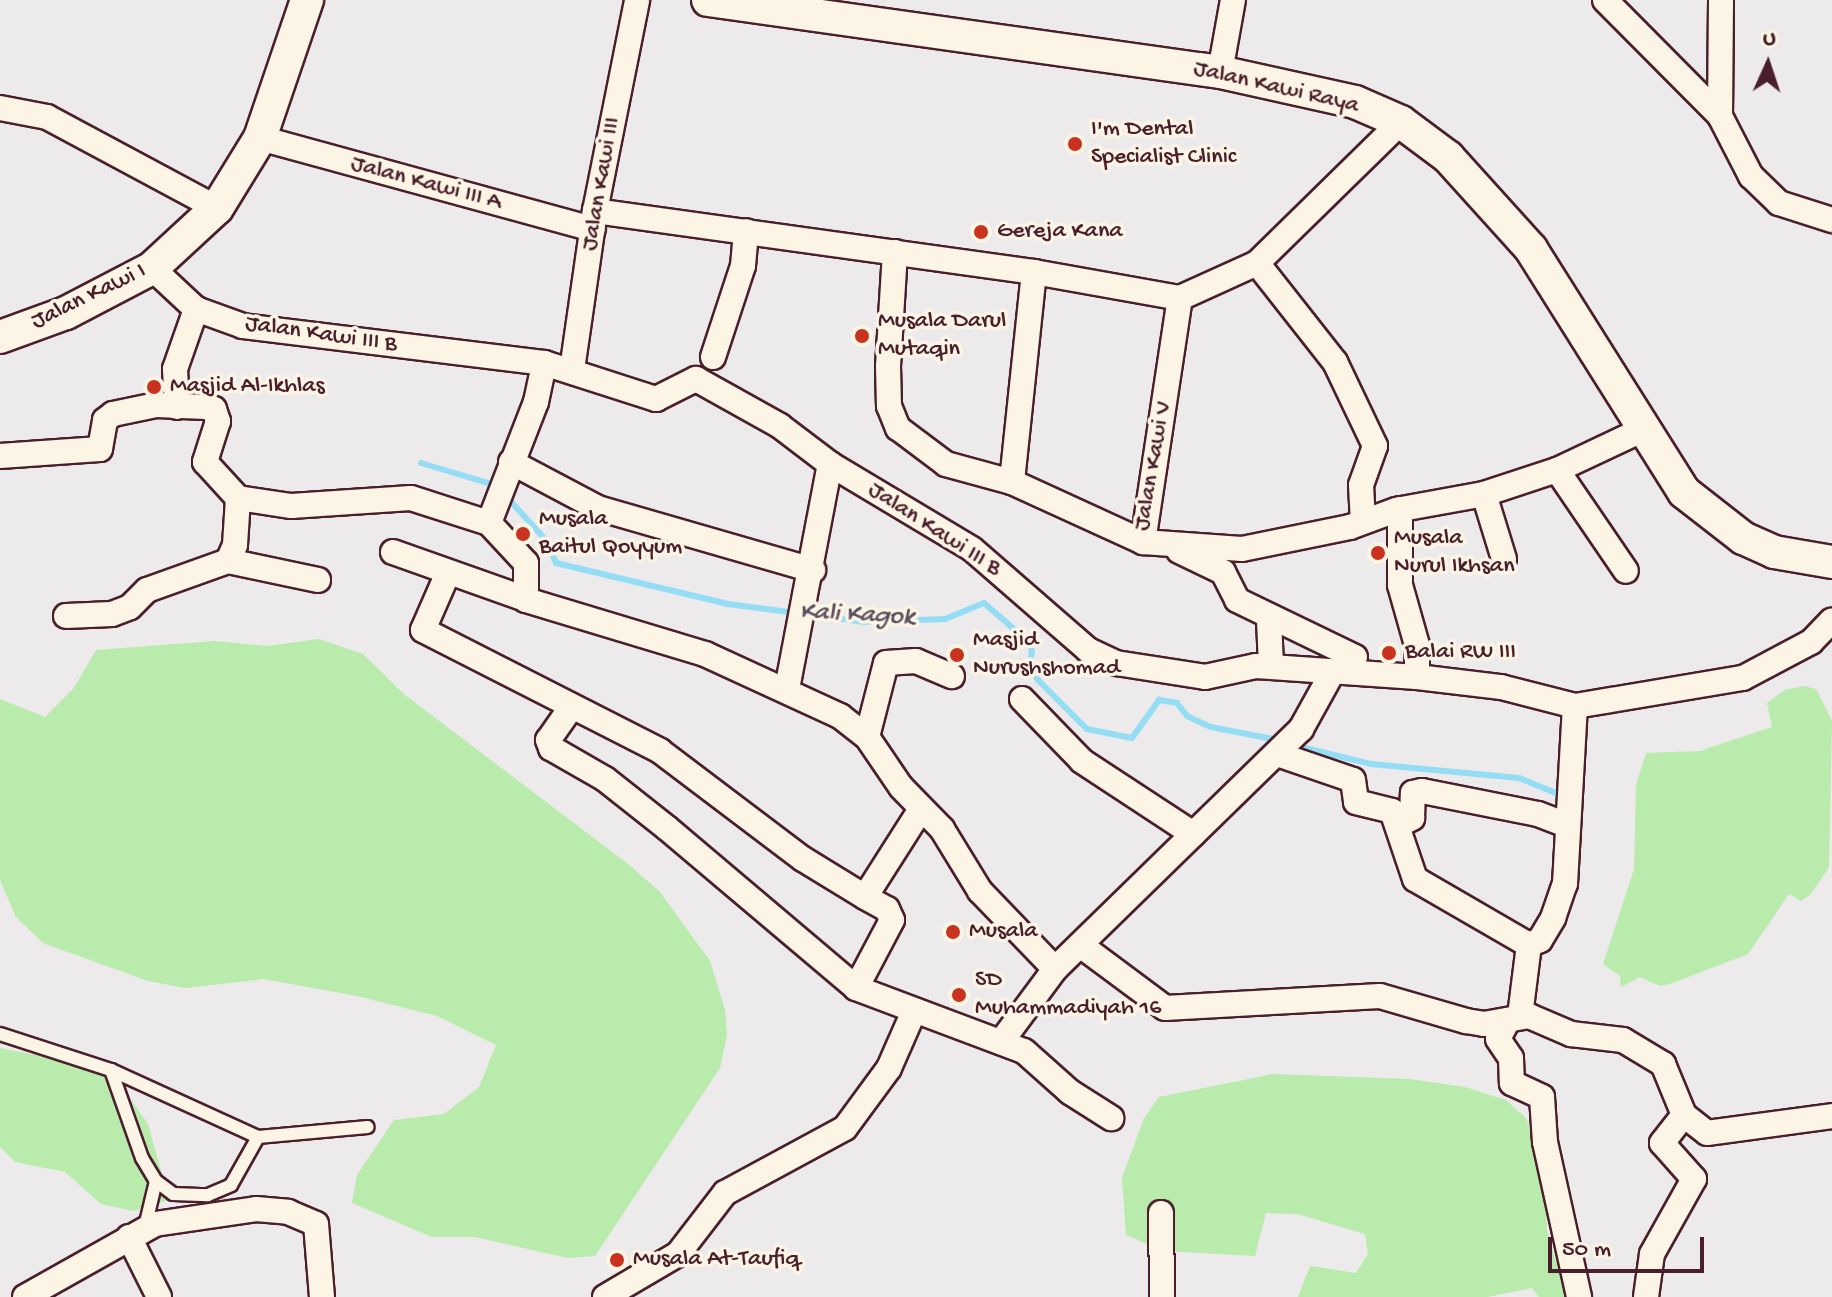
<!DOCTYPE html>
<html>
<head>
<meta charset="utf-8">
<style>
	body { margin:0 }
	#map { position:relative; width:1832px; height:1297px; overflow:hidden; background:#eceaea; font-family:"Gochi Hand",sans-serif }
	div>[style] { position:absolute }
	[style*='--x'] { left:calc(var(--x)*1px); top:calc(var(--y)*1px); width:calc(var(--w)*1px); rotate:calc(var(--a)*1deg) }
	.green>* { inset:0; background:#b8ebac }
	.stream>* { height:6px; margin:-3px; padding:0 3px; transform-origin:3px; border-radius:3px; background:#94ddf5 }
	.roads { filter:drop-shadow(2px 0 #4a1f2b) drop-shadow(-2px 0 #4a1f2b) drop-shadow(0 2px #4a1f2b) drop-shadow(0 -2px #4a1f2b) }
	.lane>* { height:12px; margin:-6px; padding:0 6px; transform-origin:6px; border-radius:6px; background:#fcf5e5 }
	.street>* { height:24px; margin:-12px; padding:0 12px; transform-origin:12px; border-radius:12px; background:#fcf5e5 }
	.secondary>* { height:32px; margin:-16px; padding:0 16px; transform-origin:16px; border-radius:16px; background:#fcf5e5 }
	.dots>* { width:22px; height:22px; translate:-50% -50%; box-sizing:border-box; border:4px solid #fcf5e5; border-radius:50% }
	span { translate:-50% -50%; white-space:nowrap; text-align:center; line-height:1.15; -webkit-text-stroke:7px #fcf5e5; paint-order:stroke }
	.street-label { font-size:24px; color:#4a1f2b }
	.poi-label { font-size:24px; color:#4a1f2b }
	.left { translate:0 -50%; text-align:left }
	.water-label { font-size:26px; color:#5c4e5e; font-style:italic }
	.north { position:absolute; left:1728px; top:24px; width:80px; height:80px; -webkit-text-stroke:6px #fcf5e5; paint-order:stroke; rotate:3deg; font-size:22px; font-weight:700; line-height:32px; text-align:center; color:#4a1f2b }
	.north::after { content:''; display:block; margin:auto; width:28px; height:36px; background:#4a1f2b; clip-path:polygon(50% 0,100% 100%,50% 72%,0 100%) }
	.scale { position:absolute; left:1548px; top:1237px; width:156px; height:36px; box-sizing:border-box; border:4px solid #4a1f2b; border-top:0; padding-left:10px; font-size:24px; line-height:28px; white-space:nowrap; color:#4a1f2b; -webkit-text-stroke:6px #fcf5e5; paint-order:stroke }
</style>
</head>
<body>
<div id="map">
	<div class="green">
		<div style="clip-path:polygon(319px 639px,363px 654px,405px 695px,628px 864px,660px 892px,710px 961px,725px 1010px,727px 1035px,720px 1068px,595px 1256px,568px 1258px,475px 1237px,432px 1237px,352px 1203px,357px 1175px,394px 1120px,444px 1114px,479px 1087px,496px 1045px,437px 1016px,357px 996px,264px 979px,185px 988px,148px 981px,43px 943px,16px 917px,0 880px,0 699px,45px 717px,74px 688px,96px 650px,215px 641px,267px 646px)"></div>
		<div style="clip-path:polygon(1804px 686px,1816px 689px,1832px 721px,1829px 867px,1811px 894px,1801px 901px,1789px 894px,1748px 954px,1670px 984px,1660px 986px,1640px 977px,1621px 987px,1620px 976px,1603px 964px,1634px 869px,1636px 785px,1646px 753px,1700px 751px,1772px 727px,1767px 703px,1785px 690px)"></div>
		<div style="clip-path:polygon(0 1048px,61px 1060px,118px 1082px,148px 1124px,169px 1200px,133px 1211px,101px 1204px,65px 1172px,15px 1162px,0 1147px)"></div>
		<div style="clip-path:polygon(1273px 1074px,1409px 1079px,1465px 1087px,1506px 1100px,1526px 1118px,1544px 1164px,1547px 1230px,1566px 1297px,1539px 1297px,1532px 1288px,1487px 1297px,1298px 1297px,1310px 1266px,1356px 1273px,1368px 1254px,1365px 1234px,1298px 1214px,1266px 1213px,1255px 1256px,1164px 1251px,1126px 1235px,1122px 1178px,1144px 1118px,1159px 1097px)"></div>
	</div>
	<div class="stream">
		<div style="--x:421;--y:463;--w:80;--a:16.6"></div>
		<div style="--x:505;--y:495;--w:58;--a:47.8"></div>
		<div style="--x:544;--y:538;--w:28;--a:64"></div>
		<div style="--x:556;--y:563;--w:177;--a:13.4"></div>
		<div style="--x:728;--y:604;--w:70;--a:7.4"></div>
		<div style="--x:808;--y:614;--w:57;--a:8.1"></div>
		<div style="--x:864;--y:622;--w:81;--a:-2.1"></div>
		<div style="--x:945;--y:619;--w:42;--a:-22.3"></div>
		<div style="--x:984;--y:603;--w:49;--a:40.9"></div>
		<div style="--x:1021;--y:635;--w:19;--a:55"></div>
		<div style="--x:1032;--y:651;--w:14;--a:98"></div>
		<div style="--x:1030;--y:665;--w:17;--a:62"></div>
		<div style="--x:1038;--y:680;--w:69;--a:45"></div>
		<div style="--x:1087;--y:729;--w:46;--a:11.3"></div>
		<div style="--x:1132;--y:738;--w:47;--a:-54.6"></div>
		<div style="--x:1159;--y:700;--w:18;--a:9"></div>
		<div style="--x:1177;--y:703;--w:16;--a:52"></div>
		<div style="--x:1187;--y:716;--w:26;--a:25"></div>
		<div style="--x:1211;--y:727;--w:68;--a:11"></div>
		<div style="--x:1293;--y:745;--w:80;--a:13.7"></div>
		<div style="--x:1371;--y:764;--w:149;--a:5.4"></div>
		<div style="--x:1519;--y:778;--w:48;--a:22.2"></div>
	</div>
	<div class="roads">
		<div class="lane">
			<div style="--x:0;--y:1034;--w:117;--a:18"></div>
			<div style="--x:111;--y:1070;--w:162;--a:24.5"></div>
			<div style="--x:258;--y:1137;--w:110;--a:-5.2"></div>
			<div style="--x:111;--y:1070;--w:93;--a:70.6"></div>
			<div style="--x:142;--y:1158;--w:27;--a:59"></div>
			<div style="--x:156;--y:1181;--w:21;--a:37"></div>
			<div style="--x:173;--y:1194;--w:35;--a:2"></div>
			<div style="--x:208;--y:1195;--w:25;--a:-23"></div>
			<div style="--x:231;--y:1185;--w:55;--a:-60.6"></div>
			<div style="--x:145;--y:1227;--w:47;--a:-76.6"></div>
		</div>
		<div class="street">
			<div style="--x:1605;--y:0;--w:163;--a:45.2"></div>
			<div style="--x:1720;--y:116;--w:68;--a:62.7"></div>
			<div style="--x:1751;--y:176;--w:39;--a:44"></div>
			<div style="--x:1779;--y:203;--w:56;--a:17.8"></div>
			<div style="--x:1220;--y:72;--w:73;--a:-79.8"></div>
			<div style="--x:0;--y:108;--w:48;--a:10.8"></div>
			<div style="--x:47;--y:117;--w:193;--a:28.2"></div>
			<div style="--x:1720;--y:116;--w:116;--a:-89.5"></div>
			<div style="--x:260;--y:138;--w:345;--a:15.3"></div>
			<div style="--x:595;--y:211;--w:443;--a:7.9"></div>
			<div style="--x:1034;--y:272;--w:148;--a:10.1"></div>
			<div style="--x:1180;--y:298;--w:85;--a:-24.4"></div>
			<div style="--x:1257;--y:263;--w:202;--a:-44.4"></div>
			<div style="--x:895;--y:252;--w:114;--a:93.5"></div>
			<div style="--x:888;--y:366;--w:40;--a:88.6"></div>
			<div style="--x:889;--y:406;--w:24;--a:68"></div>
			<div style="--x:898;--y:428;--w:60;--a:36.9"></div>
			<div style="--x:946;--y:464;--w:68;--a:15.3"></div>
			<div style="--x:1257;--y:263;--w:126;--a:51.8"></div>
			<div style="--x:1335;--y:362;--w:93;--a:64.5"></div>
			<div style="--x:1375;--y:446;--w:41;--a:109.7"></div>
			<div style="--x:1361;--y:485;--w:35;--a:87"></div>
			<div style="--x:152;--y:268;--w:60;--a:43"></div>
			<div style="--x:196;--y:309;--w:50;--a:19.9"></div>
			<div style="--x:243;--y:326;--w:303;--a:7"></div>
			<div style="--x:544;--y:363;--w:118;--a:17.8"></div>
			<div style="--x:656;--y:399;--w:45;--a:-26.6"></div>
			<div style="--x:696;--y:379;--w:96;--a:29.2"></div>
			<div style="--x:780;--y:426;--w:63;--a:37.2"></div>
			<div style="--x:830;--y:464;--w:165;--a:30.9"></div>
			<div style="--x:972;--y:549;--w:154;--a:41"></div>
			<div style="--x:1088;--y:650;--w:31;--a:25"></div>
			<div style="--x:1116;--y:663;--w:90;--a:8.9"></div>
			<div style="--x:1205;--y:677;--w:52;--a:-12.2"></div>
			<div style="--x:1256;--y:666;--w:161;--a:3.9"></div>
			<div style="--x:1417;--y:677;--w:85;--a:6.8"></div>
			<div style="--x:1501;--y:687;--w:76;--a:14.4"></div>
			<div style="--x:1575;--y:706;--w:170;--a:-9.5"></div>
			<div style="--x:1743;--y:678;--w:77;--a:-27.9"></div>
			<div style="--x:1811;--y:642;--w:30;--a:-46"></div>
			<div style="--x:1034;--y:272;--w:211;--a:96"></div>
			<div style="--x:1012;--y:482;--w:144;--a:24.6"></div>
			<div style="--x:1143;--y:542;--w:247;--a:-81.4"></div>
			<div style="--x:713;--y:357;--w:96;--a:-71.8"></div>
			<div style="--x:743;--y:266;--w:35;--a:-85"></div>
			<div style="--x:572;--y:370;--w:161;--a:-81.8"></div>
			<div style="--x:595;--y:211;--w:215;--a:-78.7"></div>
			<div style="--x:177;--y:407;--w:38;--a:-93"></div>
			<div style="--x:175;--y:369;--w:64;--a:-70.7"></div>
			<div style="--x:0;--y:456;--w:100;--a:-4"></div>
			<div style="--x:100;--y:449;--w:29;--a:-80"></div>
			<div style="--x:105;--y:420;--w:10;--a:-37"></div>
			<div style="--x:113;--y:414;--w:44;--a:-11.8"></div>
			<div style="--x:156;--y:405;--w:51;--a:2.2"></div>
			<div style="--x:207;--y:407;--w:7;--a:16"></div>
			<div style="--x:214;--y:409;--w:13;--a:72"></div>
			<div style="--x:218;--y:421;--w:43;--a:107.6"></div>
			<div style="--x:205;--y:462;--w:49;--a:47.5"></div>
			<div style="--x:238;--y:498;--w:54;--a:8.6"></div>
			<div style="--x:291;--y:506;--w:120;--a:-3.8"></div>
			<div style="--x:411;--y:498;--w:82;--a:17.8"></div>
			<div style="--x:489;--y:523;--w:54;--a:47.2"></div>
			<div style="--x:526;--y:563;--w:37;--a:90"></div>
			<div style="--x:526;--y:600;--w:187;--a:16.8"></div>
			<div style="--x:705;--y:654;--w:149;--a:24.7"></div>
			<div style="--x:840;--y:716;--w:34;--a:38"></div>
			<div style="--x:867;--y:737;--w:60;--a:55.8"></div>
			<div style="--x:901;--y:787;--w:59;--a:45.7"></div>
			<div style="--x:942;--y:829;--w:73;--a:58.5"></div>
			<div style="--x:980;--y:891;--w:108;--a:46.1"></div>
			<div style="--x:511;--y:462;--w:98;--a:27.9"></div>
			<div style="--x:598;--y:508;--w:224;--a:16.1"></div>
			<div style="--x:1557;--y:470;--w:122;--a:55.7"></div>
			<div style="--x:1484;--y:494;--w:68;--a:72.9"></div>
			<div style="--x:1400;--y:509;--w:76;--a:90"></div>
			<div style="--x:1400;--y:585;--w:62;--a:74.2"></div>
			<div style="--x:1417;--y:645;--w:32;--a:90"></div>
			<div style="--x:489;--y:523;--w:130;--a:-68.8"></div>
			<div style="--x:536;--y:402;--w:40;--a:-78"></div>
			<div style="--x:1143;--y:542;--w:99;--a:4"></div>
			<div style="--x:1242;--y:549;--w:110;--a:-11.5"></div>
			<div style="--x:1350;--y:527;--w:49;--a:-20.3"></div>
			<div style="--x:1396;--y:510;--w:89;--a:-10.3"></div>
			<div style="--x:1484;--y:494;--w:77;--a:-18.2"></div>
			<div style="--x:1557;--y:470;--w:94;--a:-25.2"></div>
			<div style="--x:1179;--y:551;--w:49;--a:25.5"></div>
			<div style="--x:1223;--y:572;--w:31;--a:63"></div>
			<div style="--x:1237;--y:600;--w:131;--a:25.8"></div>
			<div style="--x:393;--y:552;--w:138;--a:19.5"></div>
			<div style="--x:228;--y:561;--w:92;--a:11.9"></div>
			<div style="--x:447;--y:575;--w:60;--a:113.6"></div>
			<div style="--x:423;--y:630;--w:266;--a:27"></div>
			<div style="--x:660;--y:751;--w:179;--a:37.1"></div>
			<div style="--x:803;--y:859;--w:73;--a:31.5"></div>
			<div style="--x:66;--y:616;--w:46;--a:-2.5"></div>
			<div style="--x:112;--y:614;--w:19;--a:-21"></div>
			<div style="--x:130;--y:607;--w:24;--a:-45"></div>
			<div style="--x:147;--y:590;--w:86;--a:-19.7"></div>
			<div style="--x:228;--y:561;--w:17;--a:-66"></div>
			<div style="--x:235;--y:545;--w:47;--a:-86.3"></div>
			<div style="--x:1269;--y:619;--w:47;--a:87.6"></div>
			<div style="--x:787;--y:689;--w:229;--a:-79.2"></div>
			<div style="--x:1022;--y:699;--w:86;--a:45.9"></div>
			<div style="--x:1082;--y:761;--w:133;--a:33.3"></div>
			<div style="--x:570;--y:709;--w:38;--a:125"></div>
			<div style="--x:548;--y:740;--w:9;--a:69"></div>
			<div style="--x:551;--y:748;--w:62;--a:29.9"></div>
			<div style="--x:605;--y:779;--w:79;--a:38.3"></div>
			<div style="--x:667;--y:828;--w:248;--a:40.2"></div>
			<div style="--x:867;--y:737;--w:76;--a:-75.6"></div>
			<div style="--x:886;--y:663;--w:30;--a:-4"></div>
			<div style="--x:916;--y:661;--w:39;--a:23"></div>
			<div style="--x:1277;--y:754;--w:80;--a:18.9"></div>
			<div style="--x:1353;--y:780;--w:22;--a:82"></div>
			<div style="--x:1356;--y:802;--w:37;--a:14"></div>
			<div style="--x:1392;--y:811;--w:72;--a:71.3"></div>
			<div style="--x:1415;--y:879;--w:132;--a:30.1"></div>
			<div style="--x:921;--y:809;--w:104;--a:122.5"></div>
			<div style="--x:865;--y:897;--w:25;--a:29"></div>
			<div style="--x:887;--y:909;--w:12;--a:66"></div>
			<div style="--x:892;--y:920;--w:77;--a:117.9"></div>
			<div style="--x:856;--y:988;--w:179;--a:20.6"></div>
			<div style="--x:1024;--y:1051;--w:62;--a:41.7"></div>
			<div style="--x:1070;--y:1092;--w:49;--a:32.4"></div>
			<div style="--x:1399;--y:825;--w:15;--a:-28"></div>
			<div style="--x:1412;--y:818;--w:25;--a:-88"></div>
			<div style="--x:1413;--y:793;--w:9;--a:-13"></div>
			<div style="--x:1422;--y:791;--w:118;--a:11.2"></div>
			<div style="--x:1538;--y:814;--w:30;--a:21"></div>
			<div style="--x:1083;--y:947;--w:102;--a:36.6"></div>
			<div style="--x:1165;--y:1008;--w:215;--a:-3.2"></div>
			<div style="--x:1380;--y:996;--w:90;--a:16.2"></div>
			<div style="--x:1466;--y:1021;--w:18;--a:9"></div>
			<div style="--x:1484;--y:1024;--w:46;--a:-10.1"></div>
			<div style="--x:1529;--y:1016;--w:46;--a:23.2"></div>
			<div style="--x:1571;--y:1034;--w:52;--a:6.6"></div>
			<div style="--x:1623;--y:1040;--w:47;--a:31"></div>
			<div style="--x:1663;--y:1064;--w:55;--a:67.6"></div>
			<div style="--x:1684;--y:1115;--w:29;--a:38"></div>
			<div style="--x:1707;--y:1133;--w:126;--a:-7.7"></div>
			<div style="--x:1520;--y:1016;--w:72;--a:-82.8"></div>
			<div style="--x:1529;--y:945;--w:12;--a:-24"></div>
			<div style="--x:1540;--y:940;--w:26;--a:-59"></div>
			<div style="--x:1553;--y:918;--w:36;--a:-71"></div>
			<div style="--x:1565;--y:884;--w:178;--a:-86.8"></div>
			<div style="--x:1508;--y:1020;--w:21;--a:118"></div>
			<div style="--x:1498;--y:1039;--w:23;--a:56"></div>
			<div style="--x:1511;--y:1058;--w:25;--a:88"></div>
			<div style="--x:1512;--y:1083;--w:33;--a:25"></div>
			<div style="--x:1542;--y:1097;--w:45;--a:86.2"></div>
			<div style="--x:1545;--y:1142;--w:159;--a:77.6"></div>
			<div style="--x:1001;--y:1042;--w:91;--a:-53.5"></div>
			<div style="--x:1055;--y:969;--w:344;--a:-44.3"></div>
			<div style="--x:1301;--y:729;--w:64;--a:-61"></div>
			<div style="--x:1161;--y:1213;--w:84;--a:89.3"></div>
			<div style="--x:129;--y:1237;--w:67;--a:63.4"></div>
			<div style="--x:25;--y:1297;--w:149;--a:-29.3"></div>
			<div style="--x:155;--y:1224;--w:102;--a:-8.4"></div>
			<div style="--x:256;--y:1209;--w:32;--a:5"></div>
			<div style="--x:288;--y:1212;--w:30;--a:23"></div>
			<div style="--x:316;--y:1224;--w:73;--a:85.3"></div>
			<div style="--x:605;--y:1297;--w:85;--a:-30.5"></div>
			<div style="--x:678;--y:1254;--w:77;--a:-52.4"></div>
			<div style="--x:725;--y:1193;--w:136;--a:-28.4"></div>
			<div style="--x:845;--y:1128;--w:74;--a:-53.7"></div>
			<div style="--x:889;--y:1068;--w:62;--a:-66.3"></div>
			<div style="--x:1646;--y:1297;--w:43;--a:-82.1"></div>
			<div style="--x:1652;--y:1254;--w:86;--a:-60.8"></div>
			<div style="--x:1694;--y:1179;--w:48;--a:-131.6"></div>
			<div style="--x:1662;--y:1143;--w:36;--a:-52"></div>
		</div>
		<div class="secondary">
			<div style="--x:708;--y:0;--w:517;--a:8"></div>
			<div style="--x:1220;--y:72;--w:138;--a:12.5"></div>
			<div style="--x:1355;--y:102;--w:50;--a:23.5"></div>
			<div style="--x:1401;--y:122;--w:59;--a:36.7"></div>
			<div style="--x:1448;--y:157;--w:124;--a:47.9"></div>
			<div style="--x:1531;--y:249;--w:287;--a:57.8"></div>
			<div style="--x:1684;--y:492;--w:75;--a:37.9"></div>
			<div style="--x:1743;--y:538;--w:34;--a:24"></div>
			<div style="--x:1774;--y:552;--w:59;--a:9.8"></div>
			<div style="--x:0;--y:337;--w:70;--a:-20"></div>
			<div style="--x:66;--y:313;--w:97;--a:-27.6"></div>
			<div style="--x:152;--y:268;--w:88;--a:-42.7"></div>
			<div style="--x:217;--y:208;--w:82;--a:-58.4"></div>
			<div style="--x:260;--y:138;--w:146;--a:-71.2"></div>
		</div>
	</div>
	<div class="dots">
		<div style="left:1075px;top:144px;background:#c8321e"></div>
		<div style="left:981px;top:232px;background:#c8321e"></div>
		<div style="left:862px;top:336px;background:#c8321e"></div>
		<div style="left:154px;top:387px;background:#c8321e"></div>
		<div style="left:523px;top:534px;background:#c8321e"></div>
		<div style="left:1378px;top:553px;background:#c8321e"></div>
		<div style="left:1389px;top:653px;background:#c8321e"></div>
		<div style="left:957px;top:655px;background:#c8321e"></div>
		<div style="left:953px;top:932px;background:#c8321e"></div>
		<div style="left:959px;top:995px;background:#c8321e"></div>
		<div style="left:617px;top:1260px;background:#c8321e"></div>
	</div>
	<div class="street-label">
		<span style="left:1276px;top:88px;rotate:13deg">Jalan Kawi Raya</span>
		<span style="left:426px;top:184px;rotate:15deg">Jalan Kawi III A</span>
		<span style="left:602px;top:184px;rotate:-80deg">Jalan Kawi III</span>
		<span style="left:89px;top:297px;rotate:-26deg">Jalan Kawi I</span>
		<span style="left:321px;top:335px;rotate:8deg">Jalan Kawi III B</span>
		<span style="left:1154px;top:466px;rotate:-80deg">Jalan Kawi V</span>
		<span style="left:934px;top:530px;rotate:33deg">Jalan Kawi III B</span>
	</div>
	<div class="poi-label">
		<span class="left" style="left:1091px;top:144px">I'm Dental<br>Specialist Clinic</span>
		<span class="left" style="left:997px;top:232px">Gereja Kana</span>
		<span class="left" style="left:878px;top:336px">Musala Darul<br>Mutaqin</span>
		<span class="left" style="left:170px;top:387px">Masjid Al-Ikhlas</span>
		<span class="left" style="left:539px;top:534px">Musala<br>Baitul Qoyyum</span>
		<span class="left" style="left:1394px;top:553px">Musala<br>Nurul Ikhsan</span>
		<span class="left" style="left:973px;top:655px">Masjid<br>Nurushshomad</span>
		<span class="left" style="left:1405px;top:653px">Balai RW III</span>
		<span class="left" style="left:969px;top:932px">Musala</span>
		<span class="left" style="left:975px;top:995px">SD<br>Muhammadiyah 16</span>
		<span class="left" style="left:633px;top:1260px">Musala At-Taufiq</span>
	</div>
	<div class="water-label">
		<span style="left:857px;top:616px;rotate:3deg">Kali Kagok</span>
	</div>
	<div class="north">U</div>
	<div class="scale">50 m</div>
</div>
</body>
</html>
